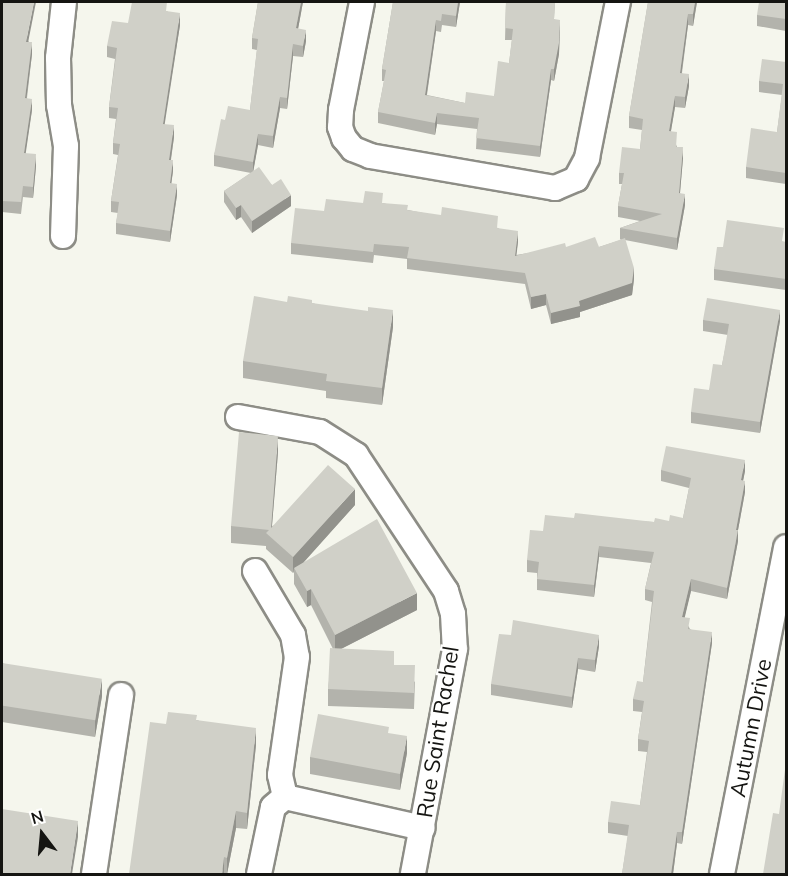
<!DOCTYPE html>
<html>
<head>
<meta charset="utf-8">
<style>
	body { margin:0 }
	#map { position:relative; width:788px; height:876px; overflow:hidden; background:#f5f6ed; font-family:Mulish,sans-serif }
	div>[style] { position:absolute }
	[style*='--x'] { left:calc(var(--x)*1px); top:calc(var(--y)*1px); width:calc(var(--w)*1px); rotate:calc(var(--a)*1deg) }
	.roads { filter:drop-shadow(2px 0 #8d8d86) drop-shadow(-2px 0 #8d8d86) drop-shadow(0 2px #8d8d86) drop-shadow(0 -2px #8d8d86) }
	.minor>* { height:24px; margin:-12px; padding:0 12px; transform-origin:12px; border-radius:12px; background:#fff }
	.wall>* { inset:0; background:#b3b3ac }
	.shaded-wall>* { inset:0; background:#92928c }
	.building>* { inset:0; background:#d0d0c8; transform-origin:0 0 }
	span { translate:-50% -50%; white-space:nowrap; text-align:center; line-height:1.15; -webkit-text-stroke:4.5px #fffffe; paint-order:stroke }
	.street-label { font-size:22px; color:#151512 }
	.frame { position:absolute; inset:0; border:3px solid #151512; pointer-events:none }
	.north { position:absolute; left:12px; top:804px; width:60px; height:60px; -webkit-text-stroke:4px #fffffe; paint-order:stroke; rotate:344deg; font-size:16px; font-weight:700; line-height:24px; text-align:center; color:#151512 }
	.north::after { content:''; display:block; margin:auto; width:21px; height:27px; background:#151512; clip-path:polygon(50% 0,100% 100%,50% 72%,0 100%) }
</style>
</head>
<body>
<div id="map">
	<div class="roads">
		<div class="minor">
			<div style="--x:362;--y:2;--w:110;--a:101"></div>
			<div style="--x:341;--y:110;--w:17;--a:93"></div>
			<div style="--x:340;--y:127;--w:12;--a:70"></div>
			<div style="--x:344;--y:138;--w:14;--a:51"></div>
			<div style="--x:353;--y:149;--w:18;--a:22"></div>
			<div style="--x:370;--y:156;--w:188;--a:9.8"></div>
			<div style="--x:555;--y:188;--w:23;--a:-23"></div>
			<div style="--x:576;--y:179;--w:24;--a:-62"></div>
			<div style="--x:587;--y:158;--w:159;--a:-78.8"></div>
			<div style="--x:63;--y:236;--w:90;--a:-88.1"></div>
			<div style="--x:66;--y:146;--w:42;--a:-99.7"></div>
			<div style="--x:59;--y:105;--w:47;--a:-91.2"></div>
			<div style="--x:58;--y:58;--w:56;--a:-83.9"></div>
			<div style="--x:238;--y:417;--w:83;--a:10.4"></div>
			<div style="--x:320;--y:432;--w:43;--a:32.6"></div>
			<div style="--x:356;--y:455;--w:163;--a:56.5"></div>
			<div style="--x:446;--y:591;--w:24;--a:73"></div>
			<div style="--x:453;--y:614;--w:35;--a:87"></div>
			<div style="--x:455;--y:649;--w:229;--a:100.6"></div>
			<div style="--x:255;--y:571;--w:74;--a:59.3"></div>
			<div style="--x:293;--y:635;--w:22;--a:80"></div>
			<div style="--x:297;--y:657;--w:119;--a:98.2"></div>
			<div style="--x:280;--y:775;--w:23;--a:77"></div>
			<div style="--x:285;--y:797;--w:141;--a:12.7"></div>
			<div style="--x:94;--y:874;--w:181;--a:-81.4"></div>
			<div style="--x:259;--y:874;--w:68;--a:-78.2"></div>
			<div style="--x:273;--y:807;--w:16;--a:-40"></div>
			<div style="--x:722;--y:874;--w:333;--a:-78.9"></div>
		</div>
	</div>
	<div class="wall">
		<div style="clip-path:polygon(2px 2px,29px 42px,32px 54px,27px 98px,32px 110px,25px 154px,36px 166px,33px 198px,23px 197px,21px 214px,2px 212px)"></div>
		<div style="clip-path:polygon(258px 2px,303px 2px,298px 29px,306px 41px,303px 57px,293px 56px,287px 109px,280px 108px,273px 148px,258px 145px,253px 171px,272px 185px,291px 206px,252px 233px,241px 217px,236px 220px,224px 202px,224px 191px,251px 173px,214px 166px,214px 155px,225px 120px,250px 110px,257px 50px,252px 49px,252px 38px)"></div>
		<div style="clip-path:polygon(393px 2px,460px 2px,456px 27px,442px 25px,441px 32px,436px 31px,427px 95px,465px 103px,494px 96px,509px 63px,512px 40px,505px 40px,506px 2px,555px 2px,554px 19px,560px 31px,559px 54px,554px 81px,551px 80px,540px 157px,476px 149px,477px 129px,437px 124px,435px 135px,378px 123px,378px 112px,384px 81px,382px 81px,382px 69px)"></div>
		<div style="clip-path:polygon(648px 2px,697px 2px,693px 26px,688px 25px,682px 73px,689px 86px,685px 108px,675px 107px,671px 131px,677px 147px,683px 158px,680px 193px,685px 205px,677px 250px,625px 240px,634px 279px,632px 295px,580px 312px,580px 317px,551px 324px,546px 305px,531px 309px,525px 284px,407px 269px,407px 259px,374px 255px,373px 263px,291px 254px,291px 243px,363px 203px,383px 203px,408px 210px,498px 228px,518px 242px,516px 255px,566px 247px,599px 247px,621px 240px,620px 239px,620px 228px,640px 221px,618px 217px,618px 206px,622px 184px,619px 184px,619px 173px,640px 149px,642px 130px,629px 128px,629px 116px)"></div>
		<div style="clip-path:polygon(786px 2px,786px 31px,757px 26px,757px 15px)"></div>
		<div style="clip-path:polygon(167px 11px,180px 25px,164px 124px,174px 137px,171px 160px,173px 171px,171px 183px,177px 195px,170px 242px,116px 234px,116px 223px,118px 213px,111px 212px,111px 201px,118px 155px,113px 154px,113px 143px,116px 119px,109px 118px,109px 107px,115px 59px,107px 57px,107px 46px,128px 23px)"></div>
		<div style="clip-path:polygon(786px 61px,786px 184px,746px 178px,746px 167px,777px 132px,782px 95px,759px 92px,759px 81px)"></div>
		<div style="clip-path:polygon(783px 242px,786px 242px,786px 290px,714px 280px,714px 269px,723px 247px)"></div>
		<div style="clip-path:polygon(287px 302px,312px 303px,393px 327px,382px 405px,326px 398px,326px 391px,243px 378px,243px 361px)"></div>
		<div style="clip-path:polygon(703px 320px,780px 321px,760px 433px,691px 423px,691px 412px,709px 390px,722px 365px,728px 335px,703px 331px)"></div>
		<div style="clip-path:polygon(278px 452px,272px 526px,355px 505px,303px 562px,417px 610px,341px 649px,394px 665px,415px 682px,414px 709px,328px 706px,328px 689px,333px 649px,311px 605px,307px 607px,294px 584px,294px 572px,293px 573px,266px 549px,266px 546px,231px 543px,231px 526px)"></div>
		<div style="clip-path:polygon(661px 470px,745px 471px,743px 481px,745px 492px,738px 530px,738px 541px,727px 599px,691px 591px,684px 618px,690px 629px,712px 643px,682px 844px,677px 843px,673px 874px,622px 874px,628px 836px,608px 833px,608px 822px,640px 805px,647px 752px,638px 751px,638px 739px,642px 712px,633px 711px,633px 699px,643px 682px,652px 602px,645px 600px,645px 589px,651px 563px,599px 557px,594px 597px,537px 590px,537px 573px,527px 572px,527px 560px,543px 531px,574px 518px,654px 522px,669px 521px,683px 518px,689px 488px,661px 481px)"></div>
		<div style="clip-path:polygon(599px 646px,595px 672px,578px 669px,572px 708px,491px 695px,491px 684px)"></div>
		<div style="clip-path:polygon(2px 663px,102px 696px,95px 737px,2px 722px)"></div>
		<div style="clip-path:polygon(197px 720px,256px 745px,247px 829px,236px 828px,227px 874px,224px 874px,166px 724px)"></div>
		<div style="clip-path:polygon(407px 753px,400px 790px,310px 774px,310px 757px)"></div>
	</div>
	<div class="shaded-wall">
		<div style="clip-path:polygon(34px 2px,36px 2px,26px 53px,26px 42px)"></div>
		<div style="clip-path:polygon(301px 2px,303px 2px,296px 40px,296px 28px)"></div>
		<div style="clip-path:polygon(458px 2px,460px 2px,456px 27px,456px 16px)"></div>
		<div style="clip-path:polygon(695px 2px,697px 2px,693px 26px,693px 14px)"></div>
		<div style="clip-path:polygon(180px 13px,180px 25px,163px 135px,163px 124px)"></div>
		<div style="clip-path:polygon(688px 14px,688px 25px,680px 84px,680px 73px)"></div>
		<div style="clip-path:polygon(436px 20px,436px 31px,425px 106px,425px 95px)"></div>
		<div style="clip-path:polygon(560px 20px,559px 54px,554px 81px,554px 69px)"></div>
		<div style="clip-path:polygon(306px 30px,306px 41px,303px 57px,303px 46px)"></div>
		<div style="clip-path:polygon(32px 42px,32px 54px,25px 109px,25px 98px)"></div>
		<div style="clip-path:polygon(293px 44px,293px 56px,287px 109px,287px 98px)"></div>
		<div style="clip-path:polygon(551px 69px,551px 80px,540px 157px,540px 146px)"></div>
		<div style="clip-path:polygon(689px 74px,689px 86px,685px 108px,685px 97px)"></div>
		<div style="clip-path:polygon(675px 96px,675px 107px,669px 142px,669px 131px)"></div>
		<div style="clip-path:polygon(280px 97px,280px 108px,273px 148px,273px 136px)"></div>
		<div style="clip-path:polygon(32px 99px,32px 110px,24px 165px,24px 153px)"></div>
		<div style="clip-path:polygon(437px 113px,437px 124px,435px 135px,435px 123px)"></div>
		<div style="clip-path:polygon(174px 125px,174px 137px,169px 171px,169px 160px)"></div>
		<div style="clip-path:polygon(258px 134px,258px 145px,253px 173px,253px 162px)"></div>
		<div style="clip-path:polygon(683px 147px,683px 158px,679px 204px,679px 193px)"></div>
		<div style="clip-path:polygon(36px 154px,36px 166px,33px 198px,33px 187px)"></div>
		<div style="clip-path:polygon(173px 160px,173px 171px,170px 194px,170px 183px)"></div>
		<div style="clip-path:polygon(177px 184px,177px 195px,170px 242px,170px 231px)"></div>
		<div style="clip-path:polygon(685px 194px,685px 205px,677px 250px,677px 238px)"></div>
		<div style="clip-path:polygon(291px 195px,291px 206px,252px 233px,252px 221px)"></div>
		<div style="clip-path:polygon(241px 205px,241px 217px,236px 220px,236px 208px)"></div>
		<div style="clip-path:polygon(518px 231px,518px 242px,515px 267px,515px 256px)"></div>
		<div style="clip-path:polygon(634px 268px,634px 279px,632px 295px,580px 312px,580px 317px,551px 324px,551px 313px,579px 301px)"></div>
		<div style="clip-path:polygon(546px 294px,546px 305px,531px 309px,531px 297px)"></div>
		<div style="clip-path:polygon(393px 310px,393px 327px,382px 405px,382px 388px)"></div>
		<div style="clip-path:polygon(780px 310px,780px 321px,760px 433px,760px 422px)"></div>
		<div style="clip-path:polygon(278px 436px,278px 452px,271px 537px,271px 528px)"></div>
		<div style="clip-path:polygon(745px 460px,745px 471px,741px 491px,741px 480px)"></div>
		<div style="clip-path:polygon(745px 481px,745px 492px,736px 541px,736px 530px)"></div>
		<div style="clip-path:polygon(355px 489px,355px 505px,296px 571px,294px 568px,293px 573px,293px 557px)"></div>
		<div style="clip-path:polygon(738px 530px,738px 541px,727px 599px,727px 588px)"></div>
		<div style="clip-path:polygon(599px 546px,599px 557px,594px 597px,594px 585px)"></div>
		<div style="clip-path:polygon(691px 579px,691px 591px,682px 629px,682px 617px)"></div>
		<div style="clip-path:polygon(311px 589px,311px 605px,307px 607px,307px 591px)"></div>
		<div style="clip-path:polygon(417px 593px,417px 610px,335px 652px,335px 635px)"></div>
		<div style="clip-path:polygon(712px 632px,712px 643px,682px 844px,682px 832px)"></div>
		<div style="clip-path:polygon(599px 635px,599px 646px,595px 672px,595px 660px)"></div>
		<div style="clip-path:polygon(578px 658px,578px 669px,572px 708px,572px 697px)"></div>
		<div style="clip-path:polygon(102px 679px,102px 696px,95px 737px,95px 721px)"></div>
		<div style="clip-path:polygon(256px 728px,256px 745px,247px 829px,247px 813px)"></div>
		<div style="clip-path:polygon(407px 736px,407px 753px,400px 790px,400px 774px)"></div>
		<div style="clip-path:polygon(236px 811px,236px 828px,227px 874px,227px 858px)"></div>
		<div style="clip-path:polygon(78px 821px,78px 837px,72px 874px,70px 874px)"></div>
		<div style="clip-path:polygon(677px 832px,677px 843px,673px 874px,671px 874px)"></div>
		<div style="clip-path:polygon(224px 857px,224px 874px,222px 874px)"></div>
	</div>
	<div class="building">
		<div style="clip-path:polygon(2px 2px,34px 2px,26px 42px,32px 42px,25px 98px,32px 99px,24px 153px,36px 154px,33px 187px,23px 186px,21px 202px,2px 201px)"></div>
		<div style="clip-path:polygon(132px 2px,167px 2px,166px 11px,180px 13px,163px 124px,174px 125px,169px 160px,173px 160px,170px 183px,177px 184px,170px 231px,116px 223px,119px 202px,111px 201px,120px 144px,113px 143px,118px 108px,109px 107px,117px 48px,107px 46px,112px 21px,128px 23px)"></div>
		<div style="clip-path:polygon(258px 2px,301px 2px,296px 28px,306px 30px,303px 46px,293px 44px,287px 98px,280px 97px,273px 136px,258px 134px,253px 162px,214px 155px,221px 119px,225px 120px,228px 106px,250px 110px,258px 39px,252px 38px)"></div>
		<div style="clip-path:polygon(393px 2px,458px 2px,456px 16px,442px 14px,441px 21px,436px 20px,425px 95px,465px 103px,466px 92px,494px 96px,498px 61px,509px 63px,513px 29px,505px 28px,506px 2px,555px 2px,554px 19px,560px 20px,559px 43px,554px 69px,551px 69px,540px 146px,476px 138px,479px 118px,437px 113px,435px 123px,378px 112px,386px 70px,382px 69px)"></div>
		<div style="clip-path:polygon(648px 2px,695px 2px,693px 14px,688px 14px,680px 73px,689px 74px,685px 97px,675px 96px,669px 131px,677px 132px,676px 147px,683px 147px,679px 193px,685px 194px,677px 238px,620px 228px,662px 214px,618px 206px,624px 173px,619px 173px,622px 147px,640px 149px,643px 119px,629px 116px)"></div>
		<div style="clip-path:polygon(759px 2px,786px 2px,786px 19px,757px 15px)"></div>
		<div style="clip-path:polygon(762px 59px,786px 62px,786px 61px,786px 173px,746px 167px,751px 128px,777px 132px,783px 84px,759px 81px)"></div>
		<div style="clip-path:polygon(259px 167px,272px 185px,281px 179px,291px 195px,252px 221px,241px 205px,236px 208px,224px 191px)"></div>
		<div style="clip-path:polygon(365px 191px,383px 193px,382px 203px,408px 205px,407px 210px,441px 215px,442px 207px,498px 216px,497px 228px,518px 231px,515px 256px,565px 243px,566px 247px,595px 237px,599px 247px,625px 238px,634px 268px,632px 283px,579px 301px,580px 306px,551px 313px,546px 294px,531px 297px,525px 273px,407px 258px,409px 247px,374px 244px,373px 252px,291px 243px,295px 208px,324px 211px,326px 199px,363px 203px)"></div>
		<div style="clip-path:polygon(727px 220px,784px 228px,782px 241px,786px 242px,786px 279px,714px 269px,717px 247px,723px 247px)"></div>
		<div style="clip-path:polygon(254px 296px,287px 302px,288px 296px,312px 300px,312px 303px,368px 311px,368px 307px,393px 310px,382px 388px,326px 381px,327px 374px,243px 361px)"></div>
		<div style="clip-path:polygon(707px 298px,780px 310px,760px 422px,691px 412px,694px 388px,709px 390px,713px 364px,722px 365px,729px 324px,703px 320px)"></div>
		<div style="clip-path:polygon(239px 432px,278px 436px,271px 528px,328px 465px,355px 489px,293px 557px,266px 533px,269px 530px,231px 526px)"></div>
		<div style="clip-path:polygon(666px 446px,745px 460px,741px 480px,745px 481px,736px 530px,738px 530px,727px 588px,691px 579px,682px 617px,690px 618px,688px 629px,712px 632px,682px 832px,677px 832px,671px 874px,622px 874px,629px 825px,608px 822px,611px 801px,640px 805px,649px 741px,638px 739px,644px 701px,633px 699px,637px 681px,643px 682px,654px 591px,645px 589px,654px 552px,599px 546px,594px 585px,537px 579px,539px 562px,527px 560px,530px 530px,543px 531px,545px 515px,574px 518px,575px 513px,654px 522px,655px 518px,669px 521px,670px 515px,683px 518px,691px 478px,661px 470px)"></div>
		<div style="clip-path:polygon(377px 519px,417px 593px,335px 635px,311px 589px,307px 591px,294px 568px)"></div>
		<div style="clip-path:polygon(513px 620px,599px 635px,595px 660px,578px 658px,572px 697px,491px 684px,499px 634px,511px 635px)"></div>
		<div style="clip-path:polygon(330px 648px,394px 651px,394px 665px,415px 665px,414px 693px,328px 689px)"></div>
		<div style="left:2px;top:663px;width:101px;height:42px;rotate:9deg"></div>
		<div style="clip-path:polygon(168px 712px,197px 715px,196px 720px,256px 728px,247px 813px,236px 811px,227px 858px,224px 857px,222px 874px,129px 874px,150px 722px,166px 724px)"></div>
		<div style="clip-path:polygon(318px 714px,389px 727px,388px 733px,407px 736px,400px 774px,310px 757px)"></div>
		<div style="clip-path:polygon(786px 762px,786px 874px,763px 874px,773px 813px,779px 814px)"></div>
		<div style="clip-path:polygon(2px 809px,78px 821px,70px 874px,2px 874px)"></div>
	</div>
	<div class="street-label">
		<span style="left:751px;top:728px;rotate:-79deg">Autumn Drive</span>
		<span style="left:438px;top:732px;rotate:-81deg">Rue Saint Rachel</span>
	</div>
	<div class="frame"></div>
	<div class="north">N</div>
</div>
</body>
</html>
